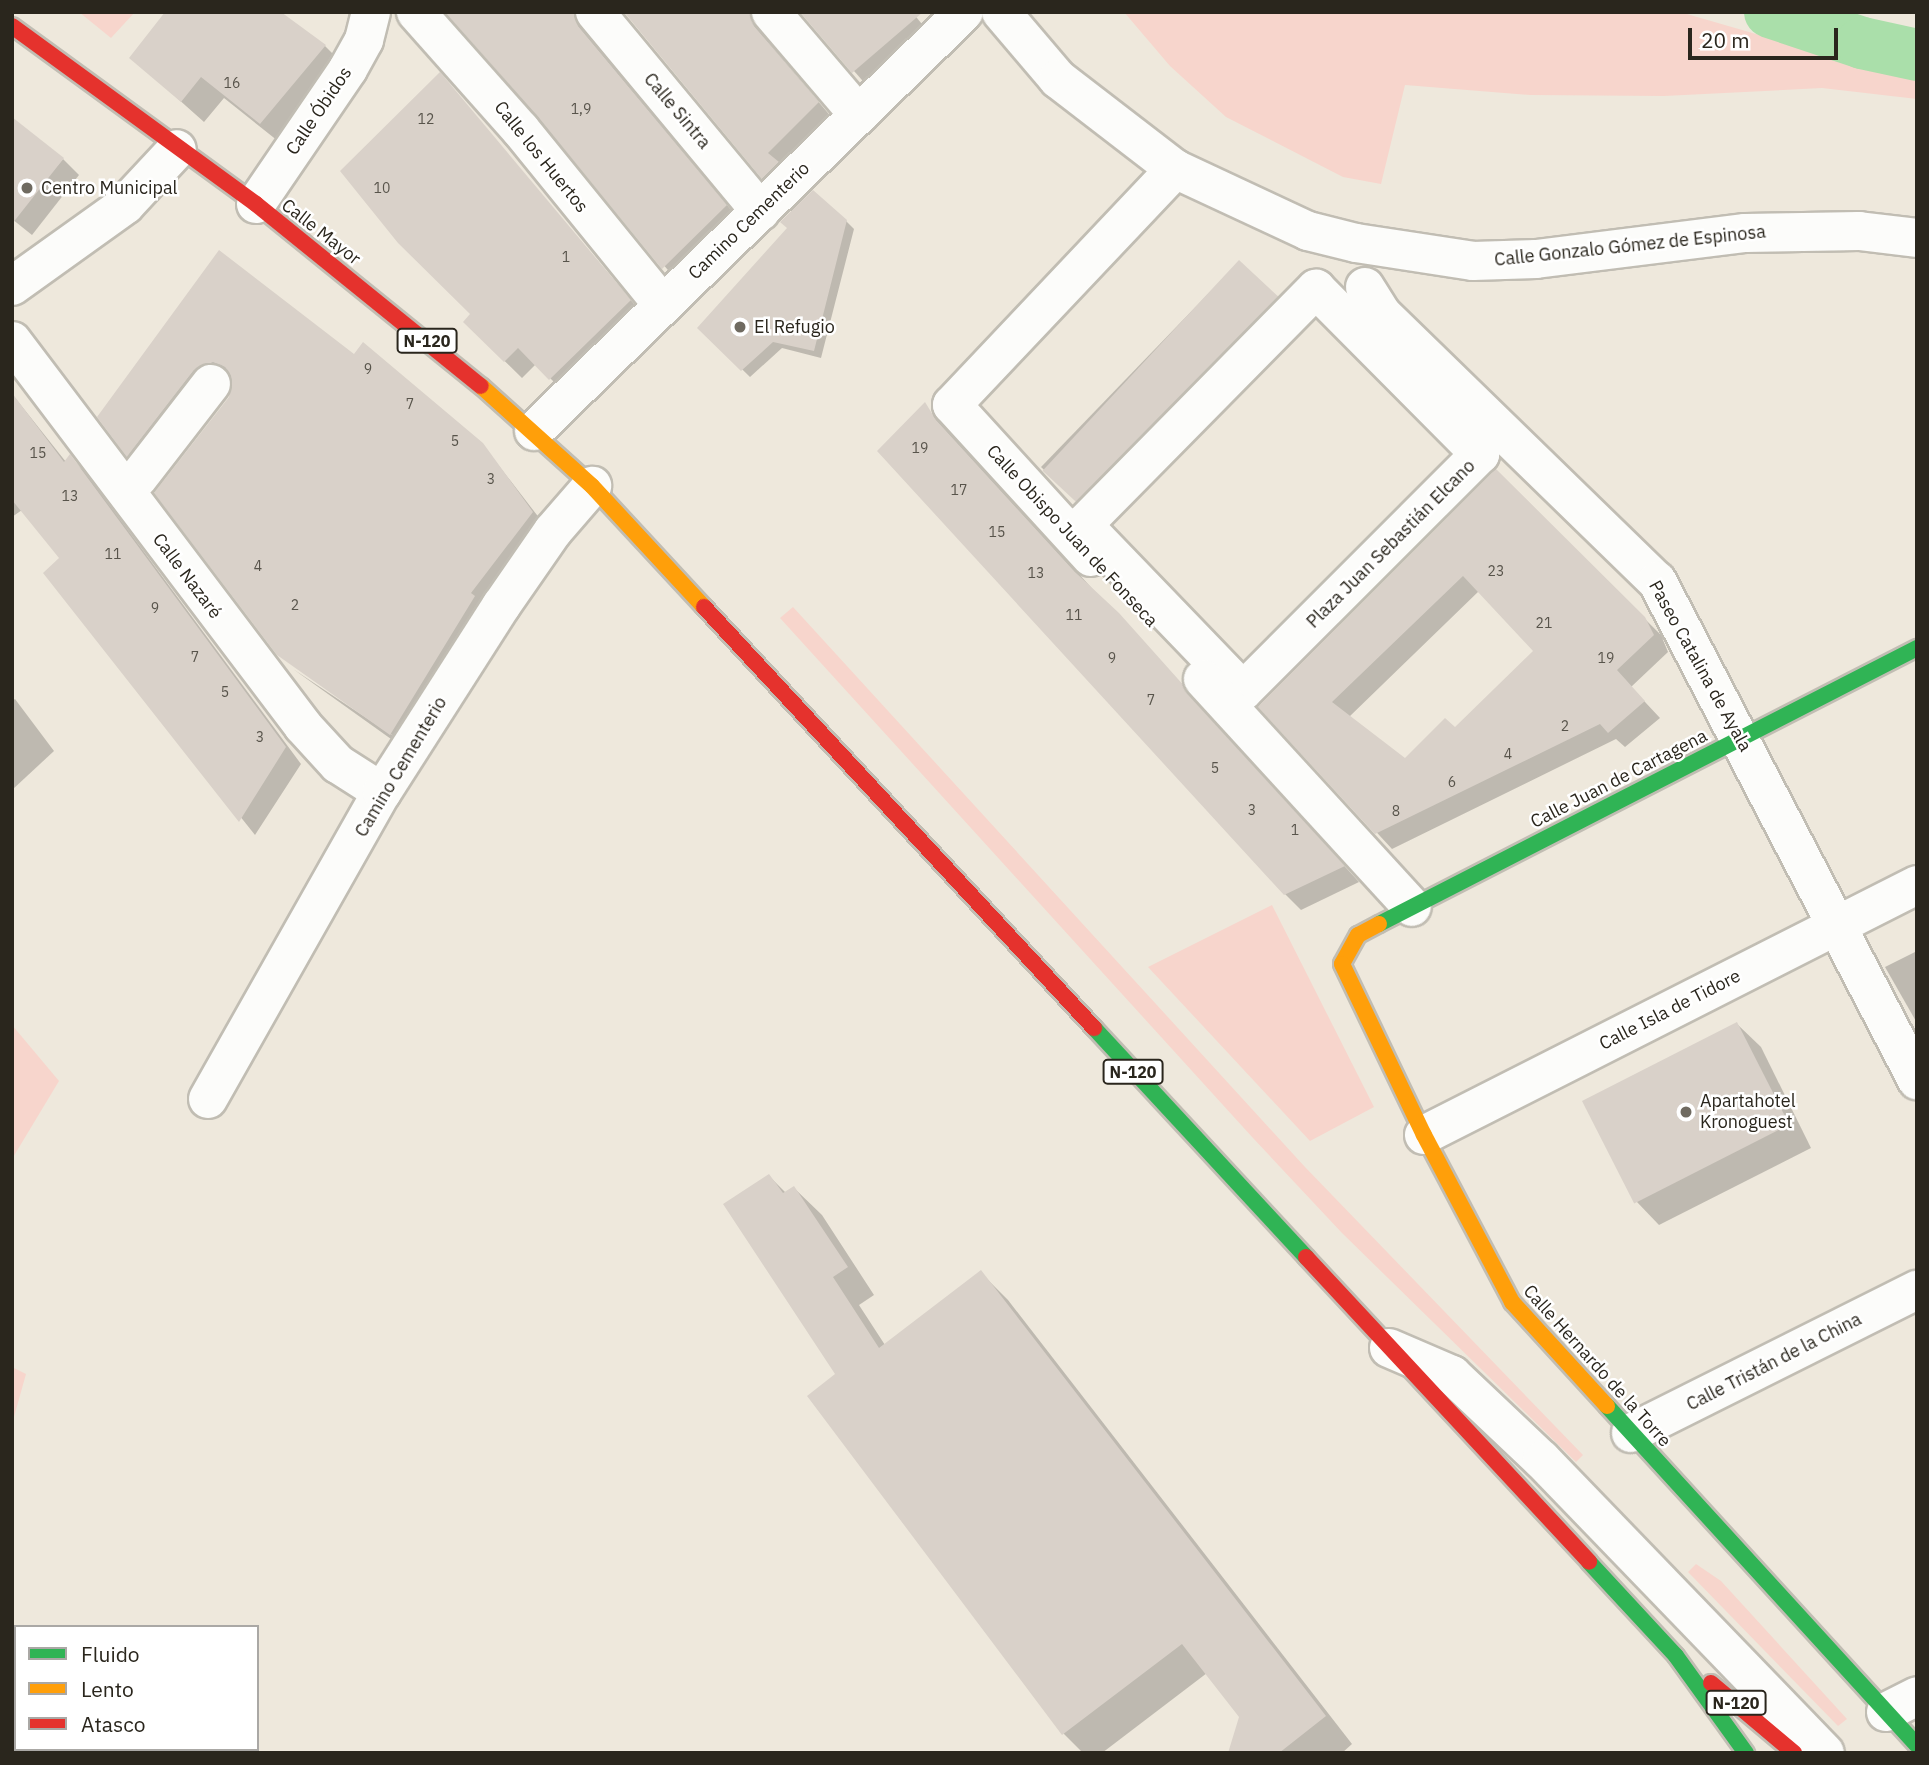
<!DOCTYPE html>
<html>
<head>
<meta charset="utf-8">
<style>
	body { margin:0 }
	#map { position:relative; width:1929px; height:1765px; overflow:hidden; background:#eee8dc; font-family:"IBM Plex Sans",sans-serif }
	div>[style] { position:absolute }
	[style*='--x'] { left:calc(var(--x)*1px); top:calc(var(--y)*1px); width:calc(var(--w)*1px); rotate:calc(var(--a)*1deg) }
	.green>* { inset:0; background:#f7d5cc }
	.shadow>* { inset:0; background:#0003; transform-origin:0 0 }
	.canal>* { height:52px; margin:-26px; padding:0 26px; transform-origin:26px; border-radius:26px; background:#aadfaa }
	.building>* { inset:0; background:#d9d1c9; transform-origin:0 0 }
	.roads { filter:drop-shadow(2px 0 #c1bdb3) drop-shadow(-2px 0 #c1bdb3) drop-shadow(0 2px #c1bdb3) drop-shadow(0 -2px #c1bdb3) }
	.street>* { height:38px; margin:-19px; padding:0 19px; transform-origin:19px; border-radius:19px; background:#fcfcfa }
	.fast>* { height:16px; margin:-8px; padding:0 8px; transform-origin:8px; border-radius:8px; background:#30b455 }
	.slow>* { height:16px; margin:-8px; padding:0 8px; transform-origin:8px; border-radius:8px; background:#ff9f0a }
	.jam>* { height:16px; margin:-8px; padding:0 8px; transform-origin:8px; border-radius:8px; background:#e5322d }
	.dots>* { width:19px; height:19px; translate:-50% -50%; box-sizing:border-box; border:4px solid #fff; border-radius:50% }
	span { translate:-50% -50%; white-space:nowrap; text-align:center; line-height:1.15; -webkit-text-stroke:5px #fff; paint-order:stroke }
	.number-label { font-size:14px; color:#58544b }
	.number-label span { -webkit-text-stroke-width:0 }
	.shield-label span { padding:2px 5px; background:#fff; border:2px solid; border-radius:5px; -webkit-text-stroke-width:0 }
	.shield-label { font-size:16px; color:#2a261d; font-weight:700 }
	.street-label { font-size:18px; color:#2a261d }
	.poi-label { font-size:18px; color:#2a261d }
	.left { translate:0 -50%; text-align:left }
	.frame { position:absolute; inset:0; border:14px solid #2a261d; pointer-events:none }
	.legend { position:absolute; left:14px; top:1625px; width:245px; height:126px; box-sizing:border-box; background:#fff; border:2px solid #aaa8a5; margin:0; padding:9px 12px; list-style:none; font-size:21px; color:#2a261d }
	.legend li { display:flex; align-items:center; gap:14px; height:35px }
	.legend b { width:35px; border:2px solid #aaa8a5 }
	.scale { position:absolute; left:1688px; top:28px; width:150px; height:32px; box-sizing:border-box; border:4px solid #2a261d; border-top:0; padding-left:9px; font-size:21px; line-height:24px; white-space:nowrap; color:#2a261d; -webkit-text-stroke:5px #fff; paint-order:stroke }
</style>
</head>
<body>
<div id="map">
	<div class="green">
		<div style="clip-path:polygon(79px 12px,135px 12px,111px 38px)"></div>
		<div style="clip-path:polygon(1124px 12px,1680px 12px,1917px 81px,1917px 99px,1822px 88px,1664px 96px,1530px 95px,1405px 85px,1381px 184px,1343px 177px,1226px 117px,1170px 66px)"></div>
		<div style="clip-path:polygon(793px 607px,1305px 1167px,1583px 1455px,1576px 1462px,1342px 1233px,1253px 1138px,780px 618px)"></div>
		<div style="clip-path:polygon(1272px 905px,1374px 1107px,1310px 1141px,1148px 967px)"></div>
		<div style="clip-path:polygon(12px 1025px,59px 1081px,12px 1159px)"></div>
		<div style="clip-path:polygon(12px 1367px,26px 1374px,12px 1424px)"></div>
		<div style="clip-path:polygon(1696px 1564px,1721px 1581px,1847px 1719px,1838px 1726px,1688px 1572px)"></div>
	</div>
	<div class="shadow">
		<div style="clip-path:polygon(453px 12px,596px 12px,588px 32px,594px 44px,741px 222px,679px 283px,450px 15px)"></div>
		<div style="clip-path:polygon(626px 12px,772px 12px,764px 32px,769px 43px,833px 119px,779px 193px)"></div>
		<div style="clip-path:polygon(802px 12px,912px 12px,931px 35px,869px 88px)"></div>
		<div style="clip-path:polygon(325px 46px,347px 68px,283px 145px,224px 98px,204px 122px,131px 57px)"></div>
		<div style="clip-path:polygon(440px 75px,646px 318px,567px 395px,536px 364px,522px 378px,482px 339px,473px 314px)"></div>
		<div style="clip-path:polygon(63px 159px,79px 175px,32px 235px,12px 219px)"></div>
		<div style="clip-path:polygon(846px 221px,854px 229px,821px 358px,782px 348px,750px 377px,700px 328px)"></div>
		<div style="clip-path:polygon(219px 253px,354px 357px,482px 444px,547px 528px,405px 749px,293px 669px,398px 739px,284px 658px,230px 398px,233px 378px,209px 385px,143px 470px,99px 417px)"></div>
		<div style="left:1239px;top:262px;width:74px;height:285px;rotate:44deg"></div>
		<div style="clip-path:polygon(12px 394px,66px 462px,70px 457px,85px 472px,301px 764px,255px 835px,46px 573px,62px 559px,22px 510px,12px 517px)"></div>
		<div style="clip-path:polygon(930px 413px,947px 429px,1359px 882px,1301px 910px,1285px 894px)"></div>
		<div style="clip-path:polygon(evenodd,1496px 471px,1661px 635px,1668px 652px,1631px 687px,1660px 718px,1625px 747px,1616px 739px,1392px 849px,1261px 707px,1496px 471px,1479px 591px,1535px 651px,1456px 729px,1405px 761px,1349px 717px,1479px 591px)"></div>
		<div style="clip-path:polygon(15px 699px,54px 751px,12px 790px,12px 701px)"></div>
		<div style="clip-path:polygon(1917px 951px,1917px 1023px,1885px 967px)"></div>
		<div style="clip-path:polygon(1737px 1024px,1761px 1047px,1811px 1148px,1659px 1225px,1636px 1201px,1585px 1101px)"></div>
		<div style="clip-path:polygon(769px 1176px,786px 1193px,794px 1188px,822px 1215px,874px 1295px,859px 1305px,885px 1345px,981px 1273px,1008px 1300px,1352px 1744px,1342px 1753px,1230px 1753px,1241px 1716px,1207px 1673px,1102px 1753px,1083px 1753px,1064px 1734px,838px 1375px)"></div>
	</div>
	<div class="canal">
		<div style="--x:1770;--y:12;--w:97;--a:18.6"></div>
		<div style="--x:1862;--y:43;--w:56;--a:12.3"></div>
	</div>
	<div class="building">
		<div style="clip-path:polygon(165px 12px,281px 12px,326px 45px,260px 124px,201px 77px,181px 102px,129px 58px)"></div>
		<div style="clip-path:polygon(445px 12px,574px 12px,578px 26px,727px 205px,662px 269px,536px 115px)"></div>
		<div style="clip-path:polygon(624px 12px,750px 12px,754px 26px,819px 102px,768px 153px,779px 162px,762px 179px)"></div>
		<div style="clip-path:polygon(800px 12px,923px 12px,852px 73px)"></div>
		<div style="clip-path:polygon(440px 72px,631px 300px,549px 380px,518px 348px,504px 362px,463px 322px,470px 314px,398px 243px,340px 171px)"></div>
		<div style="clip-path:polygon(12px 117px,64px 158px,12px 224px)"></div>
		<div style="clip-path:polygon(813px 190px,847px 220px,814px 351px,773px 342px,741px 371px,697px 328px,787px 228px,780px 222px)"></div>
		<div style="clip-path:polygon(219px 250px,354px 354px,363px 342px,483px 443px,533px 512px,471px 593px,475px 596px,390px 735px,277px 655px,154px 493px,229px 397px,231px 376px,225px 367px,213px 362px,194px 370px,127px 457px,97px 417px)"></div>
		<div style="left:1239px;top:260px;width:54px;height:288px;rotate:43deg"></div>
		<div style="clip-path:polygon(12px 393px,64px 462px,70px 454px,286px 747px,239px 822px,43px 573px,59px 558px,12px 500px)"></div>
		<div style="clip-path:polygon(925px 402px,936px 420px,1075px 572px,1119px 613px,1345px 866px,1284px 895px,877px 451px)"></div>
		<div style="clip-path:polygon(evenodd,1496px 469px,1645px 617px,1654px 635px,1617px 670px,1645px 701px,1608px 733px,1600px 724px,1375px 834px,1258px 707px,1496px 469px,1463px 576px,1533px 651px,1455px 727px,1445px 718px,1405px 758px,1332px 702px,1463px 576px)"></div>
		<div style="left:1737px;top:1022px;width:115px;height:174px;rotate:63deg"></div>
		<div style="clip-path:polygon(769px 1174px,783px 1193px,794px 1186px,848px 1267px,833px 1277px,879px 1348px,981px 1270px,1326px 1716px,1279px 1753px,1228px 1753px,1239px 1717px,1182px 1644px,1062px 1735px,807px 1396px,835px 1374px,723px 1204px)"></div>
	</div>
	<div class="roads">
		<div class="street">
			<div style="--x:416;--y:12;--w:157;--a:48.4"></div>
			<div style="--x:520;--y:129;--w:227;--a:50.9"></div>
			<div style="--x:595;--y:12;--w:259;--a:50.3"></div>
			<div style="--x:771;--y:12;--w:135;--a:49.5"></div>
			<div style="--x:1001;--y:12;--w:88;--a:49.6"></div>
			<div style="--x:1058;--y:79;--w:148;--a:37.6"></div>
			<div style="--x:1175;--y:169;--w:147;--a:25"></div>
			<div style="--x:1308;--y:231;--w:49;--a:14"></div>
			<div style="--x:1356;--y:243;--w:118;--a:8.7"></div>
			<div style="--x:1473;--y:261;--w:63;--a:-1.8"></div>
			<div style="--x:1536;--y:259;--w:211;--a:-7.1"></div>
			<div style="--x:1745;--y:233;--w:114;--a:-1"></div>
			<div style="--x:1859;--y:231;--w:58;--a:6.9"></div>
			<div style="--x:256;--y:204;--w:163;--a:-55.7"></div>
			<div style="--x:348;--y:69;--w:33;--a:-61"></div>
			<div style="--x:364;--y:40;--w:29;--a:-76"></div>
			<div style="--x:12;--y:286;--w:139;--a:-35.6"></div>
			<div style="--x:125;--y:205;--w:76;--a:-47.1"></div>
			<div style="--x:1365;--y:287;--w:32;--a:58"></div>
			<div style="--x:1382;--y:314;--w:383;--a:44.2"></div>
			<div style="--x:1657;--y:581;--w:563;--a:62.48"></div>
			<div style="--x:1316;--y:289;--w:233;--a:45.2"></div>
			<div style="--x:1480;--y:454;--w:335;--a:135"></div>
			<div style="--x:1243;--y:691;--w:231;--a:-133.9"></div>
			<div style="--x:1083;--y:525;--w:332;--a:-45.4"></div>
			<div style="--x:12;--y:341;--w:483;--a:52.9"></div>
			<div style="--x:303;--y:726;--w:52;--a:47.4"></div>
			<div style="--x:338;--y:764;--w:52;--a:32.5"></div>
			<div style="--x:534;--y:431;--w:600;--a:-44.26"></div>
			<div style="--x:138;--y:478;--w:119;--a:-52.2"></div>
			<div style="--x:1091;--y:557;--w:206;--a:-132.4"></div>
			<div style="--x:952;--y:405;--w:325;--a:-46.6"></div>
			<div style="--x:1203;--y:679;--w:309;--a:47.5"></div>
			<div style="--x:208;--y:1099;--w:353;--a:-60.5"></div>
			<div style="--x:382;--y:792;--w:221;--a:-57.4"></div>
			<div style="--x:501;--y:606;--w:91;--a:-55.3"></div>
			<div style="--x:553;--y:531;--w:60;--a:-49.1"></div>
			<div style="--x:1424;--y:1135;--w:553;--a:-26.89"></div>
			<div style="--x:1389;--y:1348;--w:69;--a:23.2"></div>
			<div style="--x:1452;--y:1375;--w:124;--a:43.4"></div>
			<div style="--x:1542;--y:1460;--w:407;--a:46"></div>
			<div style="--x:1631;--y:1433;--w:320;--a:-26.6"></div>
			<div style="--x:1886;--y:1712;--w:35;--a:-27"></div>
		</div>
		<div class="fast">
			<div style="--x:1379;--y:924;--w:605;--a:-27.16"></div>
			<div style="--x:1094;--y:1028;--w:312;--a:47.2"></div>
			<div style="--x:1607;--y:1406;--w:459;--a:47.6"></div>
			<div style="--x:1589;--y:1562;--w:128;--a:47.2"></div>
			<div style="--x:1676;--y:1656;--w:120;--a:54.2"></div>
		</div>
		<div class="slow">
			<div style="--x:481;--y:386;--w:149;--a:42"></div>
			<div style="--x:592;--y:486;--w:165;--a:47.2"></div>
			<div style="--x:1379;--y:924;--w:24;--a:152"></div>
			<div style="--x:1358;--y:935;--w:33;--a:119"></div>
			<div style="--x:1342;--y:964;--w:190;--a:64.4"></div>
			<div style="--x:1424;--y:1135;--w:189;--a:62.2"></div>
			<div style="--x:1512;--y:1302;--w:141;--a:47.6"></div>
		</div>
		<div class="jam">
			<div style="--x:12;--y:26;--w:302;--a:36.1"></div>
			<div style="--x:256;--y:204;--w:289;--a:39"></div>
			<div style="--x:704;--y:607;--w:574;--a:47.19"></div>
			<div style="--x:1306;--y:1257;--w:416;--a:47.1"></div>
			<div style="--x:1711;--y:1683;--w:109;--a:40.1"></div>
		</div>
	</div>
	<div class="dots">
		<div style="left:27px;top:188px;background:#6f6a60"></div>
		<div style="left:740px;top:327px;background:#6f6a60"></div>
		<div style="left:1686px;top:1112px;background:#6f6a60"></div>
	</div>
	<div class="number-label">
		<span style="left:232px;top:83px">16</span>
		<span style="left:581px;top:109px">1,9</span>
		<span style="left:426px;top:119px">12</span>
		<span style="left:382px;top:188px">10</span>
		<span style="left:566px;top:257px">1</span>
		<span style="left:368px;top:369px">9</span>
		<span style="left:410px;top:404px">7</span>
		<span style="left:455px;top:441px">5</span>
		<span style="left:920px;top:448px">19</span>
		<span style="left:38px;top:453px">15</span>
		<span style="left:491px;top:479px">3</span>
		<span style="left:959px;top:490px">17</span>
		<span style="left:70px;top:496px">13</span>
		<span style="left:997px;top:532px">15</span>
		<span style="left:113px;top:554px">11</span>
		<span style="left:258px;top:566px">4</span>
		<span style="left:1496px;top:571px">23</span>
		<span style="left:1036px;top:573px">13</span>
		<span style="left:295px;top:605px">2</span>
		<span style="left:155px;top:608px">9</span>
		<span style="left:1074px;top:615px">11</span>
		<span style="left:1544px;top:623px">21</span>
		<span style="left:195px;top:657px">7</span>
		<span style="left:1112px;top:658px">9</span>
		<span style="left:1606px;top:658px">19</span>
		<span style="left:225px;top:692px">5</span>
		<span style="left:1151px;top:700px">7</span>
		<span style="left:1565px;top:726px">2</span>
		<span style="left:260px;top:737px">3</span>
		<span style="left:1508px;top:754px">4</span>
		<span style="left:1215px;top:768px">5</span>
		<span style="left:1452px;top:782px">6</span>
		<span style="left:1252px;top:810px">3</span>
		<span style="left:1396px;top:811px">8</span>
		<span style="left:1295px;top:830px">1</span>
	</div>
	<div class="shield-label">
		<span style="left:427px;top:341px">N-120</span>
		<span style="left:1133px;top:1072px">N-120</span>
		<span style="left:1736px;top:1703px">N-120</span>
	</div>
	<div class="street-label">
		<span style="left:319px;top:111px;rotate:-56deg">Calle Óbidos</span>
		<span style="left:677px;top:111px;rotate:50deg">Calle Sintra</span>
		<span style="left:541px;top:157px;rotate:51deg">Calle los Huertos</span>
		<span style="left:749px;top:221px;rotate:-44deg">Camino Cementerio</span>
		<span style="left:321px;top:232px;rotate:38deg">Calle Mayor</span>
		<span style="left:1630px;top:246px;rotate:-6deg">Calle Gonzalo Gómez de Espinosa</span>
		<span style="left:1072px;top:536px;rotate:47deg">Calle Obispo Juan de Fonseca</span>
		<span style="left:1391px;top:544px;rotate:-45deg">Plaza Juan Sebastián Elcano</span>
		<span style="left:187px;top:576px;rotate:53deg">Calle Nazaré</span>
		<span style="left:1700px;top:666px;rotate:61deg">Paseo Catalina de Ayala</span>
		<span style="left:401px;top:767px;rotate:-59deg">Camino Cementerio</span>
		<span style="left:1619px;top:779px;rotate:-27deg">Calle Juan de Cartagena</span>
		<span style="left:1670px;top:1010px;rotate:-27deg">Calle Isla de Tidore</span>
		<span style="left:1774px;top:1362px;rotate:-27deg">Calle Tristán de la China</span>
		<span style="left:1597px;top:1366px;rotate:48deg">Calle Hernardo de la Torre</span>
	</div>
	<div class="poi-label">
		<span class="left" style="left:41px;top:188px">Centro Municipal</span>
		<span class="left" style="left:754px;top:327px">El Refugio</span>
		<span class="left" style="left:1700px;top:1112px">Apartahotel<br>Kronoguest</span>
	</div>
	<div class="frame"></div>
	<ul class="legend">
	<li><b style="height:9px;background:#30b455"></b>Fluido</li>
	<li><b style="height:9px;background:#ff9f0a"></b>Lento</li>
	<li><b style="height:9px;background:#e5322d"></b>Atasco</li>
	</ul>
	<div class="scale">20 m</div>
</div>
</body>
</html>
